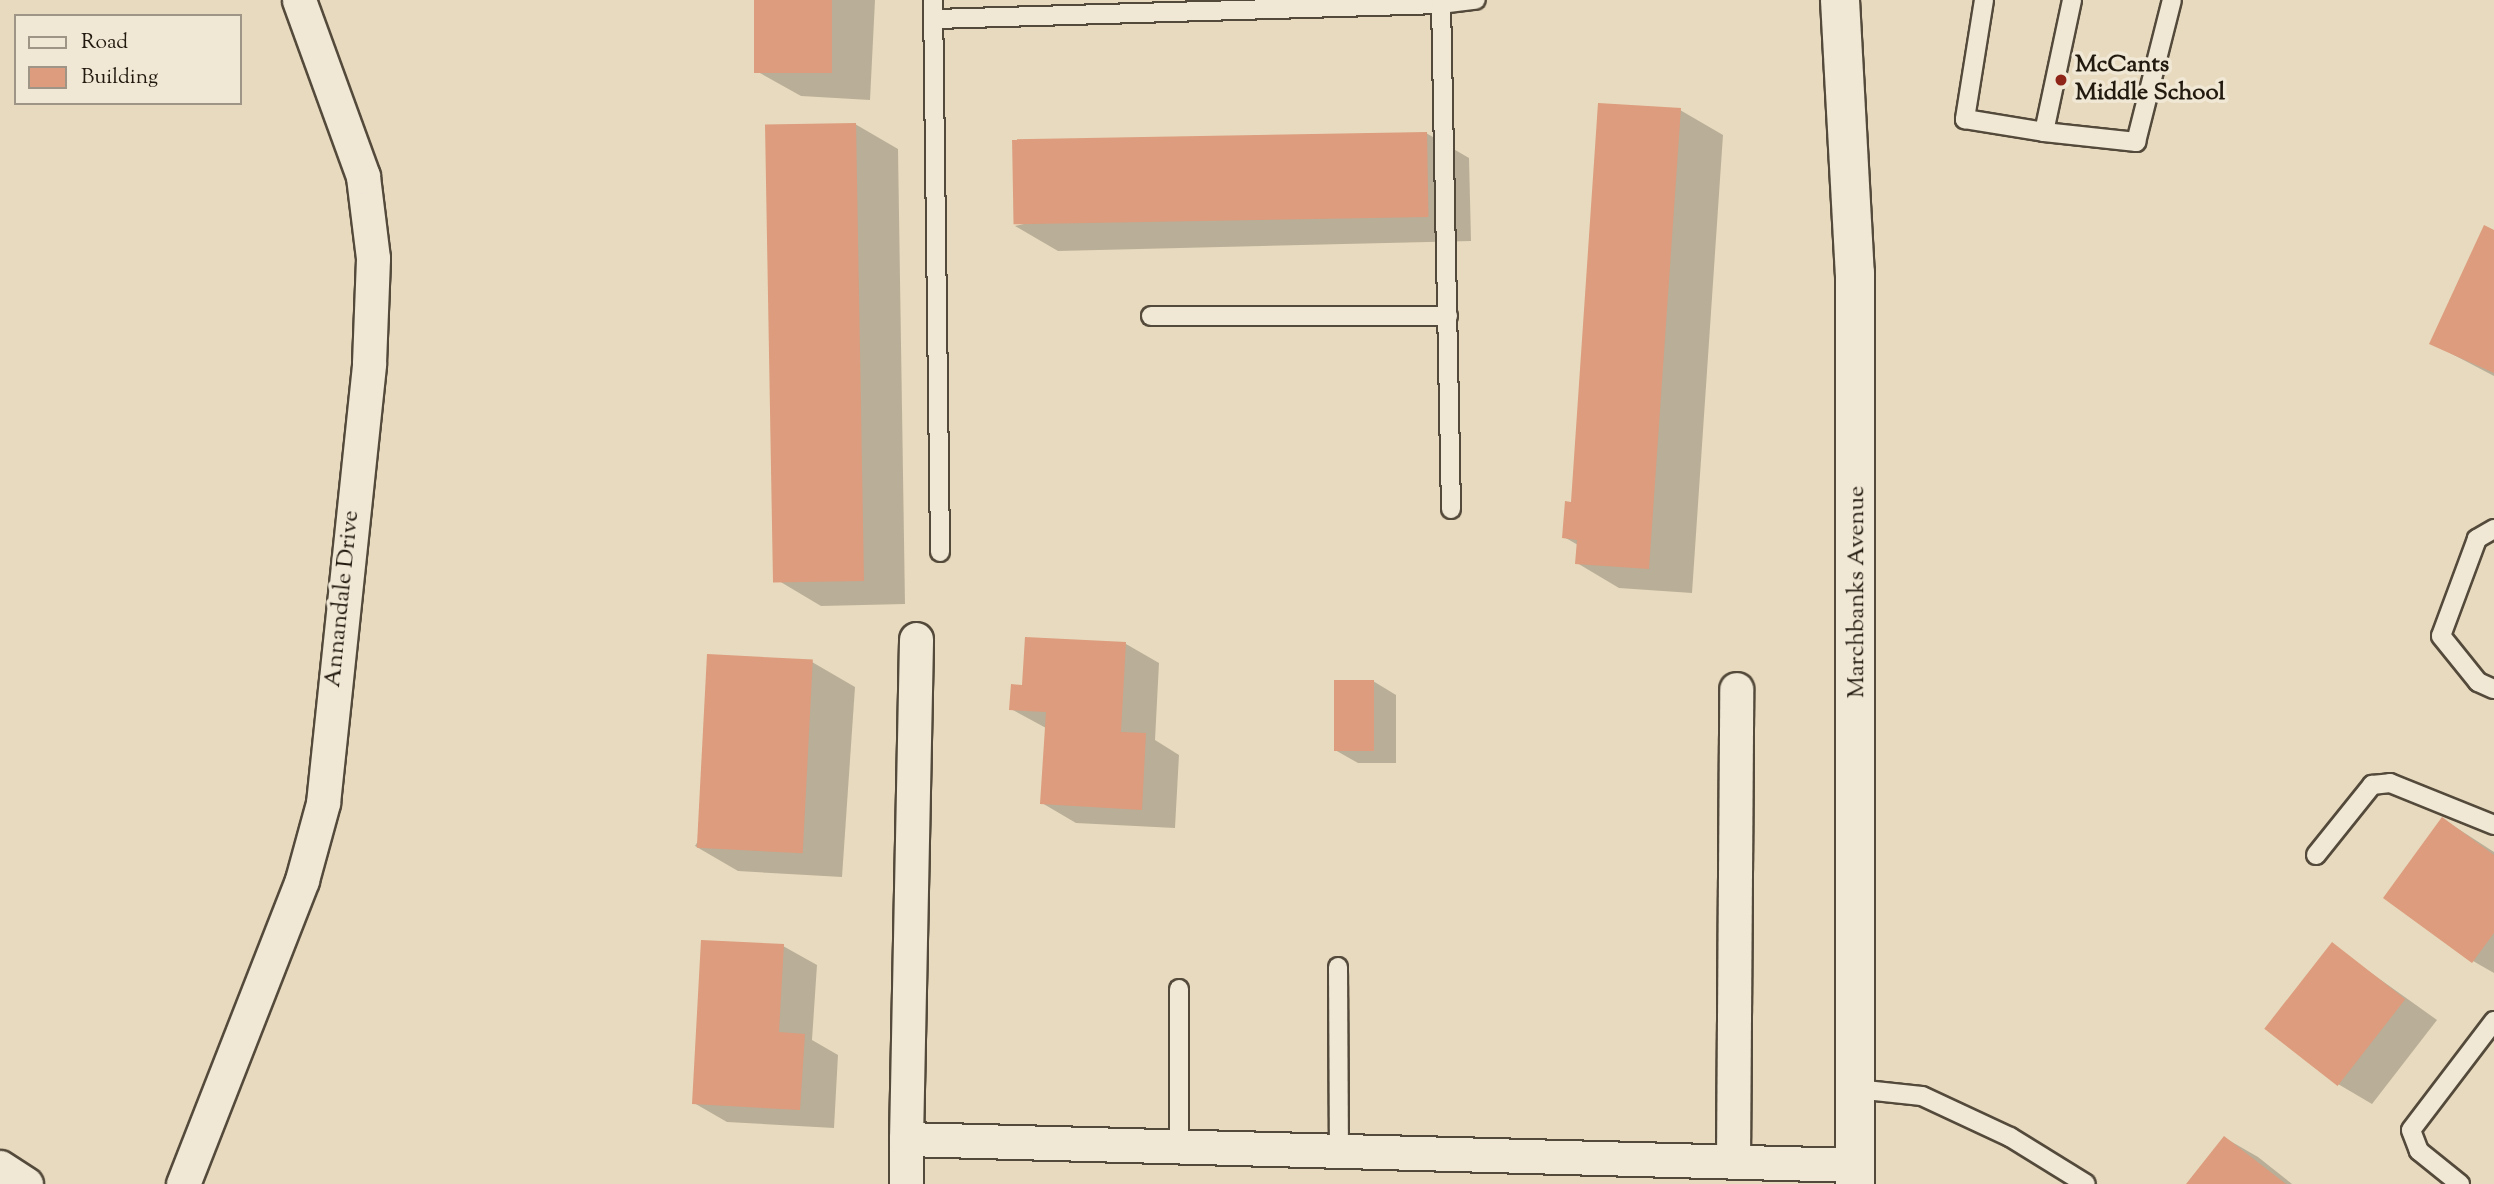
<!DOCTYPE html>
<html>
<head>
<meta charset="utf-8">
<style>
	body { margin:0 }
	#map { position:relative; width:2494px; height:1184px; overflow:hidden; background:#e8dabe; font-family:"Sorts Mill Goudy",serif }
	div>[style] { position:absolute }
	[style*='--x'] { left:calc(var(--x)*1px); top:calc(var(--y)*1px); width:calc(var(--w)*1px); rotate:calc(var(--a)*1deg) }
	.shadow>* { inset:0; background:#0003 }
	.building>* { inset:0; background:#dc9c7d; transform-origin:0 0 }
	.roads { filter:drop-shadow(2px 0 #544a3b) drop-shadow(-2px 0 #544a3b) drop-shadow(0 2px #544a3b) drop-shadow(0 -2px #544a3b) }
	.lane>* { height:18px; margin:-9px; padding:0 9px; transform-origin:9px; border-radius:9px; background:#f0e7d5 }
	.street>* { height:33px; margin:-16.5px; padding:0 16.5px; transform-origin:16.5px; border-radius:16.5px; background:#f0e7d5 }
	.secondary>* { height:38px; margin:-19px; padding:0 19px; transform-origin:19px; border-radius:19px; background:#f0e7d5 }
	.dots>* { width:19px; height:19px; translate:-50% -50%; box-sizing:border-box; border:4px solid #f0e7d5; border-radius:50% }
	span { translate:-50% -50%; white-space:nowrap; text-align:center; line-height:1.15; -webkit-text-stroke:7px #f0e7d5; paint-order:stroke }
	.poi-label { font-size:24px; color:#221a0f; font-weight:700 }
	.left { translate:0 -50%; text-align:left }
	.street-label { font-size:24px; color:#221a0f }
	.legend { position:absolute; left:14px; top:14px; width:228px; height:91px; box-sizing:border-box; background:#f0e7d5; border:2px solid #9e9586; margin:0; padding:9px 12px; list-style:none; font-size:21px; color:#221a0f }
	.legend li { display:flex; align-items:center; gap:14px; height:35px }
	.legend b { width:35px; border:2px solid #9e9586 }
</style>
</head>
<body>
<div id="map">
	<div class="shadow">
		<div style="clip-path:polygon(757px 0,875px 0,870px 100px,801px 96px,758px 72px)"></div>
		<div style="clip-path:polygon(1680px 110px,1723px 135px,1692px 593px,1619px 588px,1577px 563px,1578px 545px,1564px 537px)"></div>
		<div style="clip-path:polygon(855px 124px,898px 149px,905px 604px,821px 606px,779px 581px)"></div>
		<div style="clip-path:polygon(1426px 133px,1469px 158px,1471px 241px,1058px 251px,1015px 226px)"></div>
		<div style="clip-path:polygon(2494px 232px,2494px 376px,2431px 343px)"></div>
		<div style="clip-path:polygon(1126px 644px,1159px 663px,1155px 740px,1179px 755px,1175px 828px,1076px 823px,1042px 803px,1046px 728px,1011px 709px,1024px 687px)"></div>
		<div style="clip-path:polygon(812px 662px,855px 687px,842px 877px,738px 871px,695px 846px)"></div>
		<div style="clip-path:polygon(1373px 681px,1396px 695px,1396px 763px,1358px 763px,1335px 750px)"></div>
		<div style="clip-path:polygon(2443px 819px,2494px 852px,2494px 973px,2473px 961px)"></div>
		<div style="clip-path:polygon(2332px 945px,2437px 1020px,2372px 1104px,2338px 1084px)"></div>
		<div style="clip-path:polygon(783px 946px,817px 965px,812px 1040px,838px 1055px,834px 1128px,727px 1122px,694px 1103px)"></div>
		<div style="clip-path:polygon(2225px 1138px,2258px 1157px,2292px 1184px,2189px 1184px)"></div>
	</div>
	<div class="building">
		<div style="left:754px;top:0;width:78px;height:73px"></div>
		<div style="clip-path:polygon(1598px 103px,1681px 108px,1649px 569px,1575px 564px,1577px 540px,1562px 538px,1565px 501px,1571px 502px)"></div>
		<div style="left:856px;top:123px;width:458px;height:91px;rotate:89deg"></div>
		<div style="left:1427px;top:132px;width:85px;height:415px;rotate:89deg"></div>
		<div style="clip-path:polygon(2484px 225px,2494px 230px,2494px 373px,2429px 344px)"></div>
		<div style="clip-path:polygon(1025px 637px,1126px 642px,1121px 732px,1146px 733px,1142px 810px,1040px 804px,1046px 712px,1009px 710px,1011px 684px,1022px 685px)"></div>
		<div style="left:707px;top:654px;width:106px;height:194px;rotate:3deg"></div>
		<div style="left:1334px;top:680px;width:40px;height:71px"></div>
		<div style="clip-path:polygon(2442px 817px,2494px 855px,2494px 933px,2472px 963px,2383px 898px)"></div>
		<div style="clip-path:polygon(701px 940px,784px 944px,779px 1032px,805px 1034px,800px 1110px,692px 1104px)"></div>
		<div style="left:2332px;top:942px;width:93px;height:110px;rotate:38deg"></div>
		<div style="clip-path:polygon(2224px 1136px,2286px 1184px,2186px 1184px)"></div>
	</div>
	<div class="roads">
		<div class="lane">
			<div style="--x:933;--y:0;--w:552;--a:89.27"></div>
			<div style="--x:1984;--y:0;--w:121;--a:99.1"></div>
			<div style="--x:1965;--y:119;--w:80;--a:9.3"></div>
			<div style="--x:2044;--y:132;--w:135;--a:-78"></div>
			<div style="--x:935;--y:19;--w:506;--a:-1.7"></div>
			<div style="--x:2044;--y:132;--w:93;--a:6.2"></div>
			<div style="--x:2136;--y:142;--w:146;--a:-75.8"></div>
			<div style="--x:1151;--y:316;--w:297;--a:0"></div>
			<div style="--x:1451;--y:509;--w:505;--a:-91.13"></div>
			<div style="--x:1441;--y:4;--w:35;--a:-7"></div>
			<div style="--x:2494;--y:529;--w:20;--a:150"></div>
			<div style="--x:2477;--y:539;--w:103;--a:110.4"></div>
			<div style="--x:2441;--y:636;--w:59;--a:51.2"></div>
			<div style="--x:2478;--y:682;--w:17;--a:24"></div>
			<div style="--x:2316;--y:855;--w:90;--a:-51.3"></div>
			<div style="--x:2372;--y:785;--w:18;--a:-6"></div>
			<div style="--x:2390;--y:783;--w:112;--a:22"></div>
			<div style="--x:1338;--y:967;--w:188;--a:89.7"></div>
			<div style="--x:1179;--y:989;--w:160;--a:90"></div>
			<div style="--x:1856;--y:1089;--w:66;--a:6.1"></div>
			<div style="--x:1922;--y:1096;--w:97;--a:25"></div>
			<div style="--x:2010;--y:1137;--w:89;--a:31.7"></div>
			<div style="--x:2460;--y:1184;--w:53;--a:-141.2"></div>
			<div style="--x:2419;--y:1151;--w:22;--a:-111"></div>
			<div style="--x:2411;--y:1130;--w:137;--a:-52.7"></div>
		</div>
		<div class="street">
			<div style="--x:906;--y:1139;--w:500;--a:-88.85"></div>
			<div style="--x:1733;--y:1161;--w:472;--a:-89.6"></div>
			<div style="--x:0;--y:1167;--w:31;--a:33"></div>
			<div style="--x:183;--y:1184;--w:326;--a:-68.6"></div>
			<div style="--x:302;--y:880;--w:80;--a:-74.7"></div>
			<div style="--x:323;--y:803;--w:442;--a:-84"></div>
			<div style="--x:369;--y:363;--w:105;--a:-87.8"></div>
			<div style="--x:373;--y:258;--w:83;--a:-97"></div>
			<div style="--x:363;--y:176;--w:187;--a:-110"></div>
			<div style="--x:906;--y:1184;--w:45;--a:-90"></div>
			<div style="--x:906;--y:1139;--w:949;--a:1.57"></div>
		</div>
		<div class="secondary">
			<div style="--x:1840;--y:0;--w:273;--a:86.9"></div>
			<div style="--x:1855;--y:273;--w:911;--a:90"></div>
		</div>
	</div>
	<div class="dots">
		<div style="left:2061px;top:80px;background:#8f2418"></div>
	</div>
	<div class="poi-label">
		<span class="left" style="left:2075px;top:80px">McCants<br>Middle School</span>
	</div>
	<div class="street-label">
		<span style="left:1858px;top:592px;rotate:-90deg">Marchbanks Avenue</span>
		<span style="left:343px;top:599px;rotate:-84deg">Annandale Drive</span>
	</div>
	<ul class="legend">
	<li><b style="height:9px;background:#f0e7d5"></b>Road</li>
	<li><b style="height:19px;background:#dc9c7d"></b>Building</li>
	</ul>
</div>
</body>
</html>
